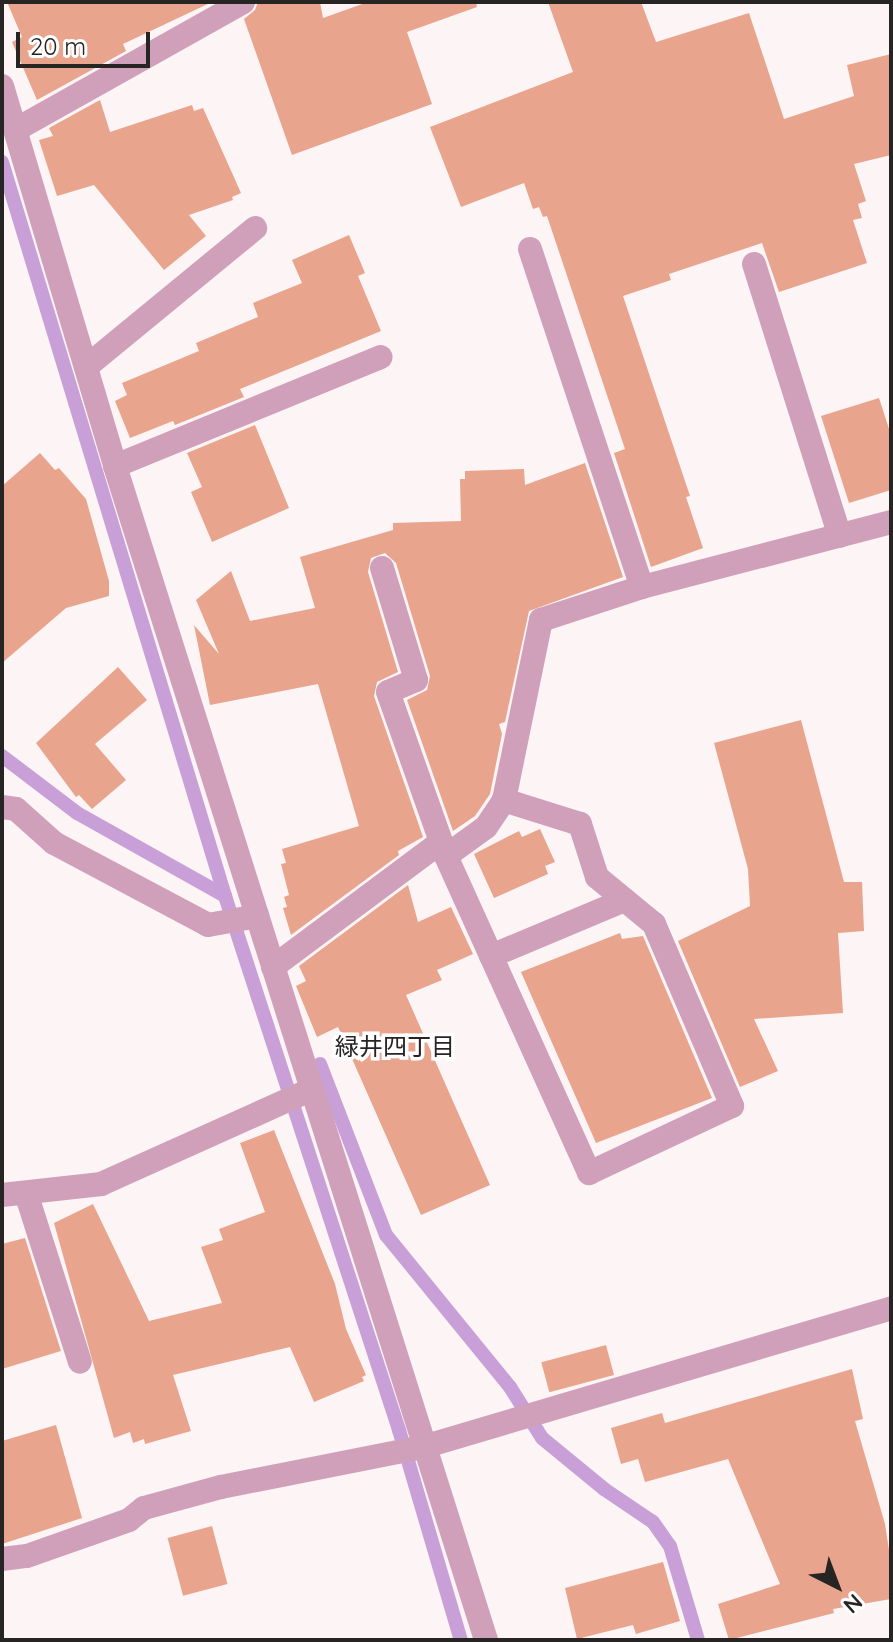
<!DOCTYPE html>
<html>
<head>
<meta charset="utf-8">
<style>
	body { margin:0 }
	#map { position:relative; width:893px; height:1642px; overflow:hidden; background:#fdf4f5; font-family:Quicksand,"Noto Sans JP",sans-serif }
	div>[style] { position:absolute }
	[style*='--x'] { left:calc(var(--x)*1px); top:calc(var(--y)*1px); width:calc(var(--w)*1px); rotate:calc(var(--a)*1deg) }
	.stream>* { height:14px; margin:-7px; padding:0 7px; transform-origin:7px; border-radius:7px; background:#c8a0d7 }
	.building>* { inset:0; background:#e8a48c; transform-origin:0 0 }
	.street>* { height:24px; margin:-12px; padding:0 12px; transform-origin:12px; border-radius:12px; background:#d0a0bb }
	span { translate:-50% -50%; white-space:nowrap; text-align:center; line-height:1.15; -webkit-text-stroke:7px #fff; paint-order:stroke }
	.neighbourhood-label { font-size:24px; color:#272424 }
	.frame { position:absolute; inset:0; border:4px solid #272424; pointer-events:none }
	.north { position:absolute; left:797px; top:1546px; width:80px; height:80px; -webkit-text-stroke:6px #fff; paint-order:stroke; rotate:138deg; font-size:22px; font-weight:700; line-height:32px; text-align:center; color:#272424 }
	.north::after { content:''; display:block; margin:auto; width:28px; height:36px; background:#272424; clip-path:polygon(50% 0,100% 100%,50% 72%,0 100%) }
	.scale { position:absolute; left:16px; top:32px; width:134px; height:36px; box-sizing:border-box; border:4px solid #272424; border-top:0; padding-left:10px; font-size:24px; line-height:28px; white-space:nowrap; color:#272424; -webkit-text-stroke:6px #fff; paint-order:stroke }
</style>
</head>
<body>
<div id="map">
	<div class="stream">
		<div style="--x:2;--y:162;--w:767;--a:73.1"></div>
		<div style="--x:225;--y:896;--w:562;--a:71.95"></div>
		<div style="--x:399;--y:1430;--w:219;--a:73.6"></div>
		<div style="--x:2;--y:756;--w:94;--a:37.2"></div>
		<div style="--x:77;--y:813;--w:170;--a:29.3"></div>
		<div style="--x:320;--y:1064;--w:183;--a:68.9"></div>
		<div style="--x:386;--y:1235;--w:196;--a:50.8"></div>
		<div style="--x:510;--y:1387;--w:60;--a:57.9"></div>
		<div style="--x:542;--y:1438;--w:80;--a:39.4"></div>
		<div style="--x:604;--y:1489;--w:59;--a:34"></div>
		<div style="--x:653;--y:1522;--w:29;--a:55"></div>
		<div style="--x:670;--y:1546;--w:98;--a:73.4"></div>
	</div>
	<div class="building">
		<div style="clip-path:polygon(7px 2px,212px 2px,123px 44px,126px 51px,37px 100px,12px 42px,22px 37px)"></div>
		<div style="clip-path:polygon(258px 2px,320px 2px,323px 18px,368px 2px,476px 2px,477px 7px,407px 32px,432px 104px,292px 155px,244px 19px,255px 10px)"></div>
		<div style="clip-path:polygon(548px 2px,641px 2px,656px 42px,749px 13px,784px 119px,854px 96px,847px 65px,891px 54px,891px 155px,854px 164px,866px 201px,858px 204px,862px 218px,853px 220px,867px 263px,779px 292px,762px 243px,669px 274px,671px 280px,623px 296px,690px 496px,686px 497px,703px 548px,651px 567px,614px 453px,625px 449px,547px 216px,543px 217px,539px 207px,533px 209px,524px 183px,461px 207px,430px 127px,573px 72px)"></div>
		<div style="clip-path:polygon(100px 100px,110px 132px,192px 105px,194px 111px,203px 108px,241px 193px,232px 197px,233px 200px,189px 215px,206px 236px,164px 270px,94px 185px,57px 196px,39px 140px,53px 136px,49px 128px)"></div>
		<div style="clip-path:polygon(349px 235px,365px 273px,358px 276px,381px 331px,240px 389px,244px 397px,175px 425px,173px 421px,130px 438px,115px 401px,127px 395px,122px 383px,199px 351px,196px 343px,258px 317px,253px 303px,302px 283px,292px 260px)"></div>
		<div style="clip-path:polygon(879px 398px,891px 435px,891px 490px,849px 503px,821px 416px)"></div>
		<div style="clip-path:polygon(255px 425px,289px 508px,212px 542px,191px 492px,202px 487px,187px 453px)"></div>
		<div style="clip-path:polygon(40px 453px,55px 470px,59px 468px,86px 499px,109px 581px,109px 596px,66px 608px,2px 663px,2px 486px)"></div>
		<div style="clip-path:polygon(585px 463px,623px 577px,529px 611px,505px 722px,499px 724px,502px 734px,490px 794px,475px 816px,453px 831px,407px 700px,427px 690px,430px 676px,396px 563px,385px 553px,371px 558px,368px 572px,398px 672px,377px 682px,374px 696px,423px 837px,398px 851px,399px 855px,291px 935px,283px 908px,287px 907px,284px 897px,289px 895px,281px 864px,286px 863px,282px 849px,359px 826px,318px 684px,210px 705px,194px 625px,219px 654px,196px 600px,231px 571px,250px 621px,315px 608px,300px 557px,393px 530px,393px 523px,461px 521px,460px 479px,465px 479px,465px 471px,524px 469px,525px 485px)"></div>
		<div style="clip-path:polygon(118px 667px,147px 700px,95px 744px,126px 780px,92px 809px,79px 795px,76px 797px,36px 743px)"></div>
		<div style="clip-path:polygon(801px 720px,844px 882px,862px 882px,864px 931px,838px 933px,843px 1013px,754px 1019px,778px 1071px,740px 1087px,678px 941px,750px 906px,748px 869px,714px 743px)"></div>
		<div style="clip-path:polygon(540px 829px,555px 862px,545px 866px,548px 874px,494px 898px,474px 854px,519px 831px,522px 837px)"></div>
		<div style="clip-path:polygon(408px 885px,418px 922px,451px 907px,473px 954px,437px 970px,442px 980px,406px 995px,490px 1185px,421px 1215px,338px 1027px,317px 1037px,296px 986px,306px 981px,299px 966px)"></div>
		<div style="clip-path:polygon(620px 933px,622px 939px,643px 936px,712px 1098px,596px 1143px,521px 972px)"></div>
		<div style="clip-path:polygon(274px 1130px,335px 1284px,346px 1329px,366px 1375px,362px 1377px,364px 1381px,314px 1402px,290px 1347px,173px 1375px,191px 1431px,145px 1444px,144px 1439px,133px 1443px,130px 1432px,114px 1438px,54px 1223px,93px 1204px,149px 1321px,222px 1303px,201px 1247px,223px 1240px,219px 1229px,265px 1212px,240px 1143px)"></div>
		<div style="clip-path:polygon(25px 1238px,61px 1351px,2px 1369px,2px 1244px)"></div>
		<div style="left:606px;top:1345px;width:31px;height:67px;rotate:75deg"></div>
		<div style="clip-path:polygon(852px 1369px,863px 1419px,855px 1421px,885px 1524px,891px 1563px,891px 1599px,833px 1609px,834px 1613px,729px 1640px,718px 1604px,780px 1584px,728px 1459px,645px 1482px,638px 1459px,621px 1464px,611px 1428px,662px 1413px,665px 1423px)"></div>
		<div style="clip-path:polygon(56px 1425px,82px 1518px,2px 1544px,2px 1441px)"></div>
		<div style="left:212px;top:1526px;width:60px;height:46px;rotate:75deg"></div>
		<div style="clip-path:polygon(663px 1562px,680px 1621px,636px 1634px,633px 1625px,577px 1639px,565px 1588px)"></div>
	</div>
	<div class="street">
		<div style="--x:2;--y:86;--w:396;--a:73.4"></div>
		<div style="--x:115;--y:466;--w:1231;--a:72.46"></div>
		<div style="--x:17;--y:129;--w:259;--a:-29.3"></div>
		<div style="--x:530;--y:249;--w:356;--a:71.7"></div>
		<div style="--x:754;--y:264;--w:285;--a:72.5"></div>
		<div style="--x:86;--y:367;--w:219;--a:-39.4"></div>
		<div style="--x:115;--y:466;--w:287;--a:-22.3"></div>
		<div style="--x:382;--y:568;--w:117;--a:73.1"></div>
		<div style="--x:416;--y:680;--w:30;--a:157"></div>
		<div style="--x:388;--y:692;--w:174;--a:70.5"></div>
		<div style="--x:446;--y:856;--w:348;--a:65.7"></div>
		<div style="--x:589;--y:1173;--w:158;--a:-25.1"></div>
		<div style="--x:732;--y:1106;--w:198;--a:-113.2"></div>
		<div style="--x:654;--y:924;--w:74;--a:-140.5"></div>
		<div style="--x:597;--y:877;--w:56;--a:-107.8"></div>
		<div style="--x:580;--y:824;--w:80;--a:-162.5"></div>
		<div style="--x:2;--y:807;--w:14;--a:8"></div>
		<div style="--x:16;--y:809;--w:51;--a:41.8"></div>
		<div style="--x:54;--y:843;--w:174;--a:28"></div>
		<div style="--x:208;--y:925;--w:50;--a:-10.4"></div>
		<div style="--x:446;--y:856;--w:49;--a:-35.9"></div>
		<div style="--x:486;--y:827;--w:32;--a:-56"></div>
		<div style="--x:504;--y:800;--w:184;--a:-78.4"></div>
		<div style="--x:541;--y:620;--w:106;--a:-18.1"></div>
		<div style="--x:642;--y:587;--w:257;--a:-14.6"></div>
		<div style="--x:491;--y:956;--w:145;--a:-22.7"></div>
		<div style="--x:273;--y:967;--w:209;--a:-36.7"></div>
		<div style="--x:26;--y:1193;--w:177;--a:72.3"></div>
		<div style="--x:2;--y:1195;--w:100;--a:-6.3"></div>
		<div style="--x:101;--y:1184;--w:229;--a:-24.2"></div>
		<div style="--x:2;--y:1559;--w:25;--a:-7"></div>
		<div style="--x:27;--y:1556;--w:108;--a:-19.4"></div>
		<div style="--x:129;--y:1520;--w:19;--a:-39"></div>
		<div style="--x:144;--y:1508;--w:80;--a:-15.3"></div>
		<div style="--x:221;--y:1487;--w:206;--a:-11.2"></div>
		<div style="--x:423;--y:1447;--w:488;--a:-16.5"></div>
	</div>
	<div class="neighbourhood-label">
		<span style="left:395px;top:1047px">緑井四丁目</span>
	</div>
	<div class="frame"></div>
	<div class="north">N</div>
	<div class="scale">20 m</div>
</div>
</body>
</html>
